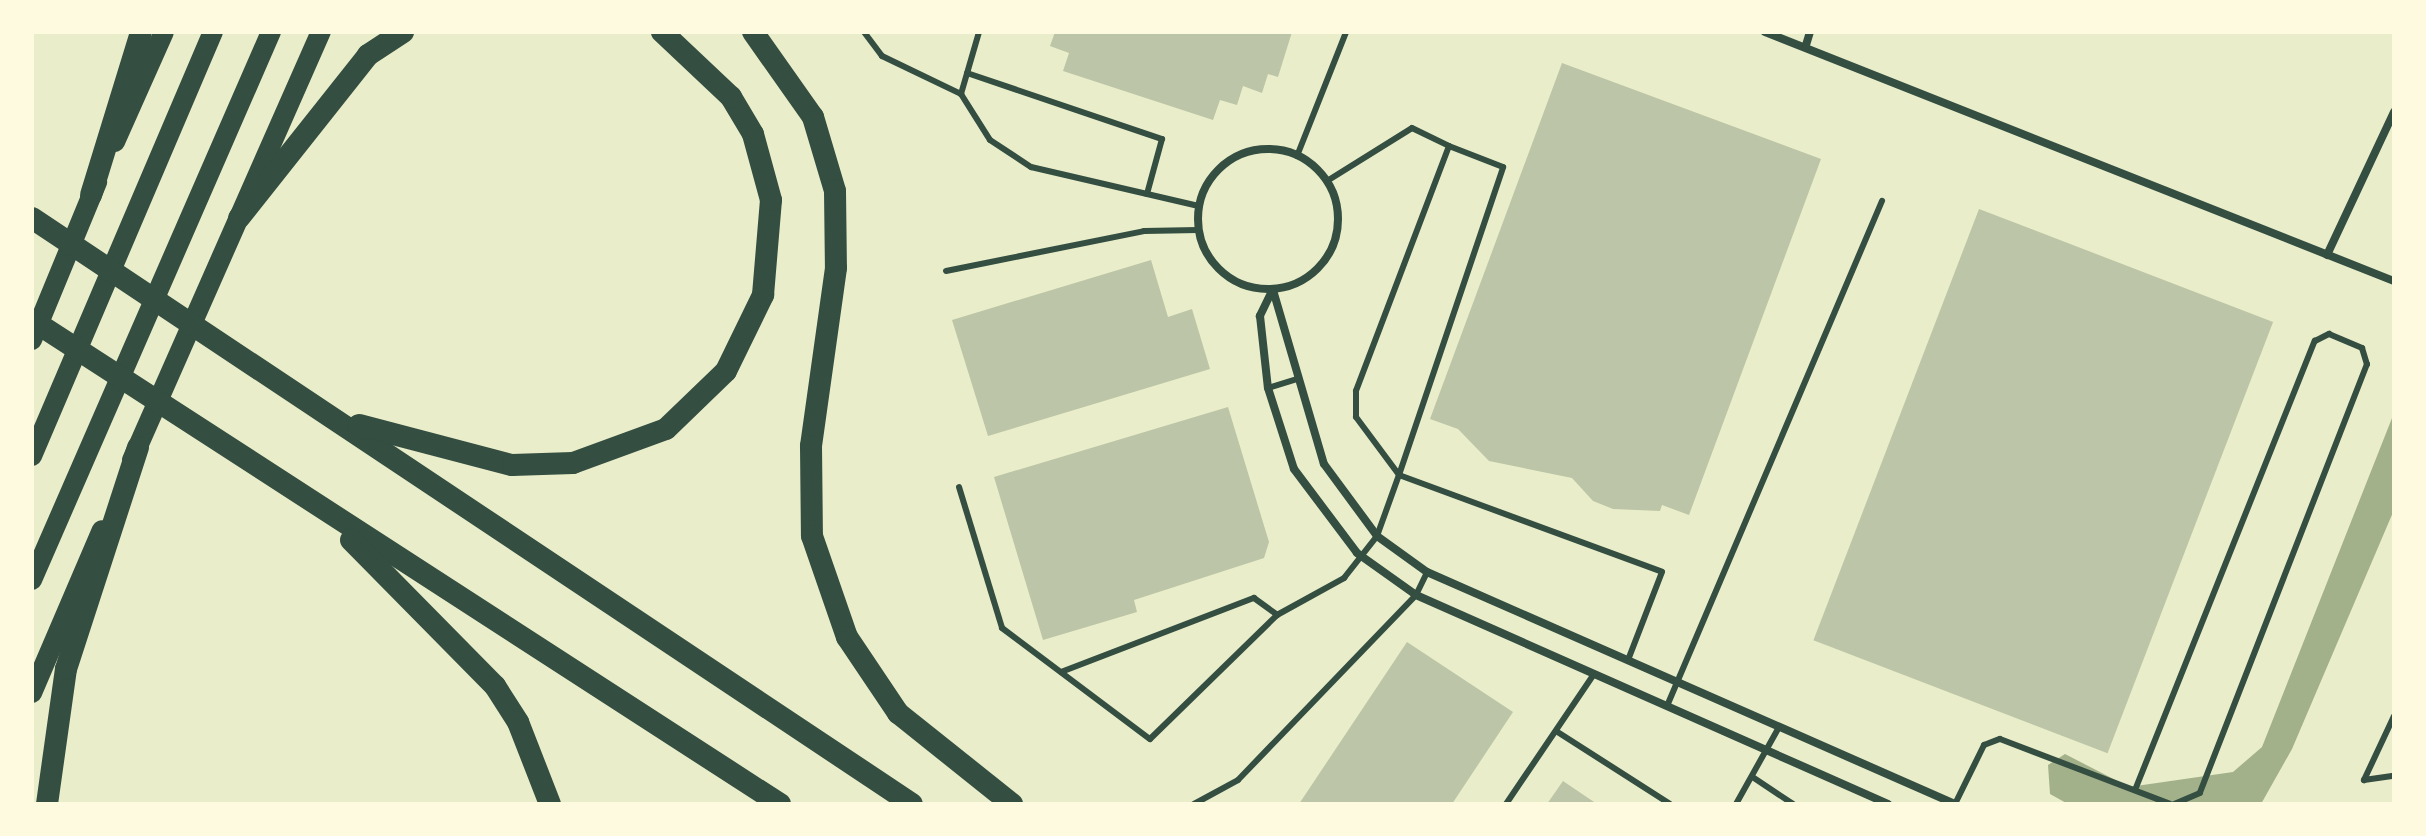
<!DOCTYPE html>
<html>
<head>
<meta charset="utf-8">
<style>
	body { margin:0 }
	#map { position:relative; width:2426px; height:836px; overflow:hidden; background:#e9edc9; font-family:"PT Serif",serif }
	div>[style] { position:absolute }
	[style*='--x'] { left:calc(var(--x)*1px); top:calc(var(--y)*1px); width:calc(var(--w)*1px); rotate:calc(var(--a)*1deg) }
	.water>* { inset:0; background:#a3b18a }
	.building>* { inset:0; background:#bcc5a7; transform-origin:0 0 }
	.service>* { height:6px; margin:-3px; padding:0 3px; transform-origin:3px; border-radius:3px; background:#344e41 }
	.minor>* { height:8px; margin:-4px; padding:0 4px; transform-origin:4px; border-radius:4px; background:#344e41 }
	.minor>.ring { margin:-4px; padding:0; box-sizing:content-box; background:none; border:8px solid #344e41; border-radius:50% }
	.trunk>* { height:20px; margin:-10px; padding:0 10px; transform-origin:10px; border-radius:10px; background:#344e41 }
	.motorway>* { height:22px; margin:-11px; padding:0 11px; transform-origin:11px; border-radius:11px; background:#344e41 }
	span { translate:-50% -50%; white-space:nowrap; text-align:center; line-height:1.15; -webkit-text-stroke:6px #fefae0; paint-order:stroke }
	.frame { position:absolute; inset:0; border:34px solid #fefae0; pointer-events:none }
</style>
</head>
<body>
<div id="map">
	<div class="water">
		<div style="clip-path:polygon(2394px 413px,2394px 510px,2292px 749px,2261px 804px,2068px 804px,2050px 794px,2048px 765px,2065px 754px,2129px 787px,2233px 772px,2262px 747px)"></div>
	</div>
	<div class="building">
		<div style="clip-path:polygon(1055px 32px,1292px 32px,1278px 77px,1268px 74px,1262px 93px,1243px 86px,1237px 105px,1220px 100px,1213px 120px,1063px 71px,1069px 53px,1050px 46px)"></div>
		<div style="clip-path:polygon(1562px 63px,1821px 159px,1689px 515px,1662px 505px,1660px 511px,1613px 509px,1593px 501px,1572px 478px,1489px 461px,1458px 429px,1430px 419px)"></div>
		<div style="left:1979px;top:209px;width:315px;height:462px;rotate:21deg"></div>
		<div style="clip-path:polygon(1151px 260px,1168px 317px,1192px 309px,1210px 369px,988px 436px,952px 320px)"></div>
		<div style="clip-path:polygon(1228px 407px,1269px 542px,1264px 558px,1134px 600px,1137px 612px,1043px 640px,994px 477px)"></div>
		<div style="clip-path:polygon(1407px 642px,1513px 712px,1452px 804px,1299px 804px)"></div>
		<div style="clip-path:polygon(1563px 781px,1597px 804px,1547px 804px)"></div>
	</div>
	<div class="service">
		<div style="--x:864;--y:32;--w:30;--a:53"></div>
		<div style="--x:882;--y:56;--w:88;--a:25.7"></div>
		<div style="--x:961;--y:94;--w:54;--a:57.8"></div>
		<div style="--x:990;--y:140;--w:49;--a:33.4"></div>
		<div style="--x:1031;--y:167;--w:171;--a:13.1"></div>
		<div style="--x:967;--y:73;--w:206;--a:18.7"></div>
		<div style="--x:1162;--y:139;--w:57;--a:105.3"></div>
		<div style="--x:961;--y:94;--w:65;--a:-73.8"></div>
		<div style="--x:1297;--y:156;--w:133;--a:-68.4"></div>
		<div style="--x:1327;--y:181;--w:100;--a:-31.9"></div>
		<div style="--x:1412;--y:128;--w:41;--a:25.9"></div>
		<div style="--x:1449;--y:146;--w:262;--a:110.8"></div>
		<div style="--x:1356;--y:391;--w:26;--a:90"></div>
		<div style="--x:1356;--y:417;--w:72;--a:53.4"></div>
		<div style="--x:946;--y:271;--w:202;--a:-11.4"></div>
		<div style="--x:1144;--y:231;--w:54;--a:-1.1"></div>
		<div style="--x:1268;--y:388;--w:30;--a:-17"></div>
		<div style="--x:1399;--y:475;--w:325;--a:-71.3"></div>
		<div style="--x:1503;--y:167;--w:58;--a:-158.7"></div>
		<div style="--x:959;--y:487;--w:147;--a:73"></div>
		<div style="--x:1002;--y:628;--w:185;--a:36.9"></div>
		<div style="--x:1150;--y:739;--w:177;--a:-44.3"></div>
		<div style="--x:1277;--y:615;--w:77;--a:-28.9"></div>
		<div style="--x:1344;--y:578;--w:53;--a:-51.8"></div>
		<div style="--x:1377;--y:536;--w:65;--a:-70.2"></div>
		<div style="--x:1399;--y:475;--w:280;--a:20.2"></div>
		<div style="--x:1662;--y:572;--w:94;--a:111.1"></div>
		<div style="--x:1061;--y:672;--w:207;--a:-21"></div>
		<div style="--x:1254;--y:598;--w:29;--a:36"></div>
		<div style="--x:1667;--y:706;--w:549;--a:-66.94"></div>
		<div style="--x:2394;--y:716;--w:71;--a:115.1"></div>
		<div style="--x:2364;--y:780;--w:30;--a:-8"></div>
		<div style="--x:1556;--y:731;--w:135;--a:32.6"></div>
		<div style="--x:1754;--y:778;--w:47;--a:33.7"></div>
		<div style="--x:2135;--y:790;--w:484;--a:-68.2"></div>
		<div style="--x:2315;--y:341;--w:16;--a:-27"></div>
		<div style="--x:2329;--y:334;--w:36;--a:23"></div>
		<div style="--x:2362;--y:348;--w:17;--a:73"></div>
		<div style="--x:2367;--y:364;--w:460;--a:111.3"></div>
		<div style="--x:2200;--y:793;--w:28;--a:157"></div>
		<div style="--x:1194;--y:804;--w:50;--a:-28.6"></div>
		<div style="--x:1238;--y:780;--w:257;--a:-46.1"></div>
		<div style="--x:1416;--y:595;--w:25;--a:-64"></div>
		<div style="--x:1506;--y:804;--w:157;--a:-55.9"></div>
		<div style="--x:1736;--y:804;--w:88;--a:-60.8"></div>
		<div style="--x:1955;--y:804;--w:66;--a:-63.8"></div>
		<div style="--x:1984;--y:745;--w:17;--a:-21"></div>
		<div style="--x:2000;--y:739;--w:182;--a:20.9"></div>
	</div>
	<div class="minor">
		<div style="--x:1765;--y:32;--w:676;--a:21.6"></div>
		<div style="--x:1806;--y:45;--w:14;--a:-73"></div>
		<div class="ring" style="left:1198px;top:149px;width:132px;height:132px"></div>
		<div style="--x:2327;--y:255;--w:158;--a:-64.9"></div>
		<div style="--x:1273;--y:290;--w:181;--a:73.7"></div>
		<div style="--x:1324;--y:464;--w:89;--a:53.6"></div>
		<div style="--x:1377;--y:536;--w:62;--a:35.8"></div>
		<div style="--x:1427;--y:572;--w:577;--a:23.72"></div>
		<div style="--x:1272;--y:291;--w:28;--a:116"></div>
		<div style="--x:1260;--y:316;--w:72;--a:83.7"></div>
		<div style="--x:1268;--y:388;--w:85;--a:72.2"></div>
		<div style="--x:1294;--y:469;--w:105;--a:53.1"></div>
		<div style="--x:1357;--y:553;--w:72;--a:35.4"></div>
		<div style="--x:1416;--y:595;--w:516;--a:23.88"></div>
	</div>
	<div class="trunk">
		<div style="--x:115;--y:142;--w:120;--a:-66"></div>
		<div style="--x:32;--y:340;--w:171;--a:-67.6"></div>
		<div style="--x:32;--y:456;--w:461;--a:-66.9"></div>
		<div style="--x:132;--y:460;--w:468;--a:-66.2"></div>
		<div style="--x:32;--y:580;--w:598;--a:-66.44"></div>
		<div style="--x:32;--y:693;--w:177;--a:-66.8"></div>
	</div>
	<div class="motorway">
		<div style="--x:753;--y:32;--w:104;--a:54.8"></div>
		<div style="--x:813;--y:117;--w:77;--a:73.4"></div>
		<div style="--x:835;--y:191;--w:77;--a:89.3"></div>
		<div style="--x:836;--y:268;--w:180;--a:98"></div>
		<div style="--x:811;--y:446;--w:90;--a:89.4"></div>
		<div style="--x:812;--y:536;--w:107;--a:70.9"></div>
		<div style="--x:847;--y:637;--w:92;--a:56.1"></div>
		<div style="--x:898;--y:713;--w:146;--a:38.6"></div>
		<div style="--x:91;--y:195;--w:170;--a:-72.9"></div>
		<div style="--x:32;--y:218;--w:1057;--a:33.66"></div>
		<div style="--x:239;--y:218;--w:208;--a:-51.6"></div>
		<div style="--x:368;--y:55;--w:42;--a:-33.3"></div>
		<div style="--x:32;--y:320;--w:891;--a:32.91"></div>
		<div style="--x:359;--y:425;--w:158;--a:14.7"></div>
		<div style="--x:512;--y:465;--w:61;--a:-1.9"></div>
		<div style="--x:573;--y:463;--w:99;--a:-20.1"></div>
		<div style="--x:666;--y:429;--w:83;--a:-44"></div>
		<div style="--x:726;--y:371;--w:85;--a:-64"></div>
		<div style="--x:763;--y:295;--w:95;--a:-85.2"></div>
		<div style="--x:771;--y:200;--w:68;--a:-105.3"></div>
		<div style="--x:753;--y:134;--w:43;--a:-120.7"></div>
		<div style="--x:731;--y:97;--w:95;--a:-136.7"></div>
		<div style="--x:351;--y:540;--w:205;--a:45.4"></div>
		<div style="--x:495;--y:686;--w:43;--a:57.4"></div>
		<div style="--x:518;--y:722;--w:88;--a:68.7"></div>
		<div style="--x:47;--y:804;--w:136;--a:-82"></div>
		<div style="--x:66;--y:669;--w:233;--a:-72"></div>
	</div>
	<div class="frame"></div>
</div>
</body>
</html>
